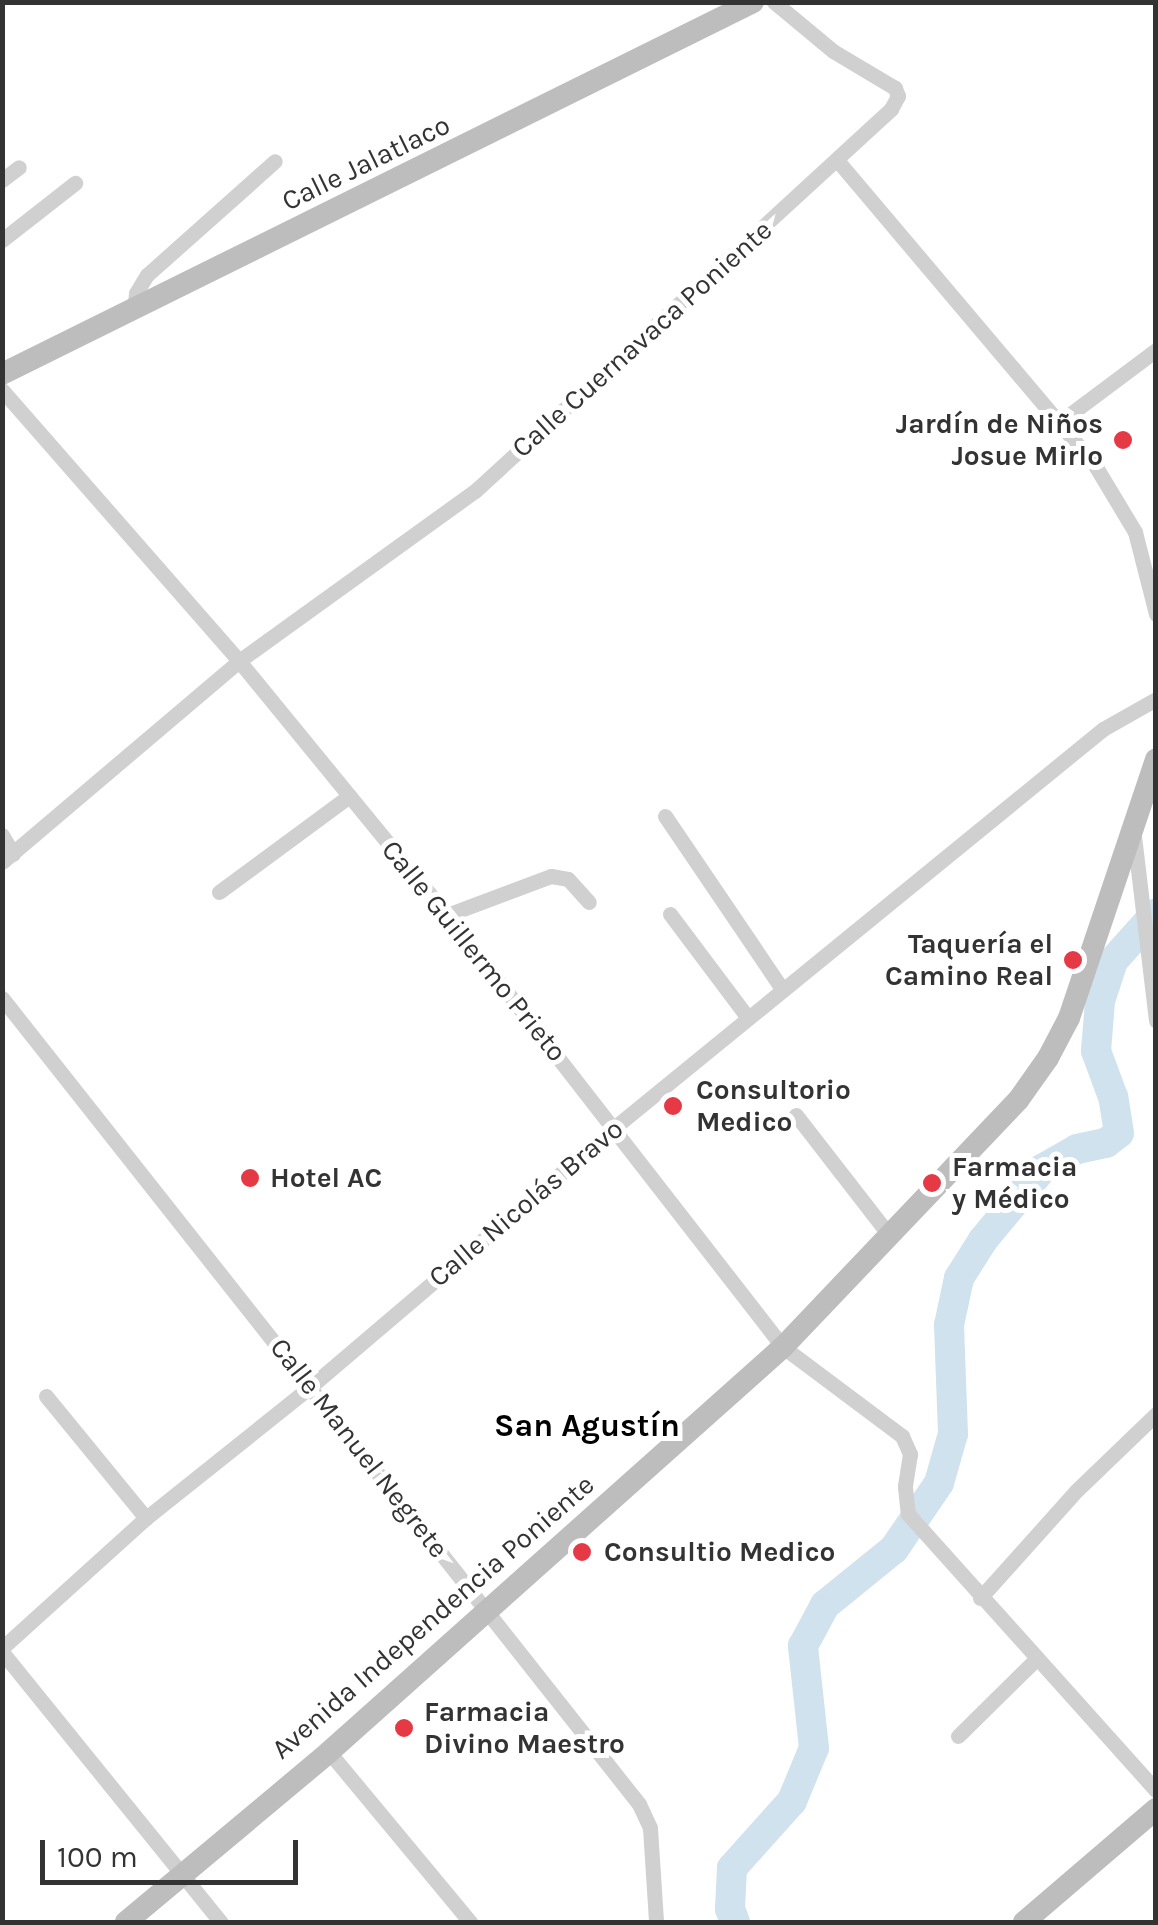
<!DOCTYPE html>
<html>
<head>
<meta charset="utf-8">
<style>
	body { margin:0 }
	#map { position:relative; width:1158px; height:1925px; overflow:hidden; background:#fff; font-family:Karla,sans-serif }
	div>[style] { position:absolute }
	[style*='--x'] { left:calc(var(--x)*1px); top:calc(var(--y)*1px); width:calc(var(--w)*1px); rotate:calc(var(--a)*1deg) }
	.river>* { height:30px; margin:-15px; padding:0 15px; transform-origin:15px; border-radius:15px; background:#cfe2ee }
	.street>* { height:15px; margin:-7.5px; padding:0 7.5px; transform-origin:7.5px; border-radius:7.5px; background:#d0d0d0 }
	.secondary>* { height:22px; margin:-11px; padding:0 11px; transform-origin:11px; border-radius:11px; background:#bdbdbd }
	.dots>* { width:28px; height:28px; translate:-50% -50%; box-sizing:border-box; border:5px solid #fff; border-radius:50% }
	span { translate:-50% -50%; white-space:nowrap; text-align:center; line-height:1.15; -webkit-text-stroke:10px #fff; paint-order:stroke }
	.street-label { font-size:28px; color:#333 }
	.poi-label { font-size:28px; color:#333; font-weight:700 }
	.right { translate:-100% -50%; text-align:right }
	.left { translate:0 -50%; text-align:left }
	.quarter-label { font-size:32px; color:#000; font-weight:700 }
	.frame { position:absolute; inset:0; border:5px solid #333; pointer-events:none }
	.scale { position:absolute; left:40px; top:1840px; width:258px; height:45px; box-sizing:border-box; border:5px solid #333; border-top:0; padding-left:12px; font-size:30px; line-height:35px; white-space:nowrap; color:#333; -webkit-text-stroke:8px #fff; paint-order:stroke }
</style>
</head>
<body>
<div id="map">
	<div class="river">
		<div style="--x:735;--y:1922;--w:14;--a:-111"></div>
		<div style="--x:730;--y:1909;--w:41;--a:-87.2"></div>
		<div style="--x:732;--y:1868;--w:90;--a:-48.2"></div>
		<div style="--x:792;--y:1801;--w:57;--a:-67.5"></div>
		<div style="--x:814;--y:1748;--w:103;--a:-96.2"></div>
		<div style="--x:803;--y:1646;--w:47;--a:-61.8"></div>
		<div style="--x:825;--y:1605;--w:89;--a:-39.1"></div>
		<div style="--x:894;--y:1549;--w:80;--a:-55.7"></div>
		<div style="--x:939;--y:1483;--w:51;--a:-74.1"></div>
		<div style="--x:953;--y:1434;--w:109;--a:-92.1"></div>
		<div style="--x:949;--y:1325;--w:48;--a:-78"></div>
		<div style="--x:959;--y:1278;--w:45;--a:-57.7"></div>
		<div style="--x:983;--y:1240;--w:92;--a:-50.3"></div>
		<div style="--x:1042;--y:1169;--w:40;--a:-29.7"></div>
		<div style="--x:1077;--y:1149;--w:30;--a:-12"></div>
		<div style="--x:1106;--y:1143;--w:16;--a:-38"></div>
		<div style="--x:1119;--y:1133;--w:36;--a:-99"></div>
		<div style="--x:1113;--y:1097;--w:49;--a:-110.3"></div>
		<div style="--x:1096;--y:1051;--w:50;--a:-85.4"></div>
		<div style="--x:1100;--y:1001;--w:42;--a:-72"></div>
		<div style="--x:1113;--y:961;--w:64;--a:-48.1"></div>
	</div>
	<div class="street">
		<div style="--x:837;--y:160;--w:402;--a:49.8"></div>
		<div style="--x:1096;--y:467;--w:76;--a:59"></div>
		<div style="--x:1135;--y:532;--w:85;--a:75.6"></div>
		<div style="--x:2;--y:180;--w:21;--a:-37"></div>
		<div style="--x:2;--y:240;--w:93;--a:-38"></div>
		<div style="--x:134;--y:310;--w:17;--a:-83"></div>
		<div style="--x:136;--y:293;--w:21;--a:-59"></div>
		<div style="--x:147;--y:275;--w:171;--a:-41.7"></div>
		<div style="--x:2;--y:390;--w:360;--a:48.8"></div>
		<div style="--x:239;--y:661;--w:328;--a:50.7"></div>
		<div style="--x:447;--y:915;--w:547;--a:52.13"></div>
		<div style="--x:783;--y:1347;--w:149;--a:36.8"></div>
		<div style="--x:902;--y:1436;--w:20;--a:66"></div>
		<div style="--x:910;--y:1454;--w:33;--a:99"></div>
		<div style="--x:905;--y:1487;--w:27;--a:84"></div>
		<div style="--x:908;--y:1514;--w:371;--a:48.1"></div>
		<div style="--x:1061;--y:421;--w:119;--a:-36.8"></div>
		<div style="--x:665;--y:816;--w:210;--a:55.9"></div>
		<div style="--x:2;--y:835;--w:22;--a:60"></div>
		<div style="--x:1134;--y:836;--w:186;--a:83.2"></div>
		<div style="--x:2;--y:862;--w:311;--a:-40.3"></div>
		<div style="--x:239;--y:661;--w:291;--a:-35.8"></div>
		<div style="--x:475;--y:491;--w:565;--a:-42.56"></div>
		<div style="--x:891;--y:109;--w:15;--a:-62"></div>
		<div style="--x:898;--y:96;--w:9;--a:-111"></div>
		<div style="--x:895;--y:88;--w:72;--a:-149.2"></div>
		<div style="--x:833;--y:51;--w:77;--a:-140.3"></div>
		<div style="--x:219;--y:892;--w:162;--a:-36.4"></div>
		<div style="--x:670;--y:914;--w:130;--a:53.1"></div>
		<div style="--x:447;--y:915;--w:111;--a:-20.6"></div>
		<div style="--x:551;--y:876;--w:17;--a:10"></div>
		<div style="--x:568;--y:879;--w:31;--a:48"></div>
		<div style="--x:2;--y:998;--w:1027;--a:51.68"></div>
		<div style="--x:639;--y:1804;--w:26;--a:65"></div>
		<div style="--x:650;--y:1828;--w:94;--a:86.3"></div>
		<div style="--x:796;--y:1115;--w:153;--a:52.2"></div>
		<div style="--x:46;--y:1396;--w:158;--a:50.7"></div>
		<div style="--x:980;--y:1598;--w:145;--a:-48.1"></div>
		<div style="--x:1077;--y:1490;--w:110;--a:-43.9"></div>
		<div style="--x:2;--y:1648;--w:194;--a:-42.1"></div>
		<div style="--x:146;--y:1518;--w:210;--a:-38.6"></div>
		<div style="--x:310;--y:1387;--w:401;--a:-40.4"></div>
		<div style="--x:615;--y:1127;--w:630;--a:-39.2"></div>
		<div style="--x:1103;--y:729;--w:61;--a:-29.5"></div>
		<div style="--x:2;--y:1652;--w:348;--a:51"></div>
		<div style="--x:958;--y:1736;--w:111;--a:-44.6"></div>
		<div style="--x:329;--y:1752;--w:221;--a:50.3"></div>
	</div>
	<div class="secondary">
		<div style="--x:2;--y:374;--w:838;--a:-26.35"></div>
		<div style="--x:126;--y:1922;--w:265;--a:-39.9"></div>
		<div style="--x:329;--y:1752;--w:608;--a:-41.74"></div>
		<div style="--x:783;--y:1347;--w:342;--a:-46.4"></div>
		<div style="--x:1019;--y:1099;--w:50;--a:-54.7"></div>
		<div style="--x:1048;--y:1058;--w:45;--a:-62.3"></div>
		<div style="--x:1069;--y:1018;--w:273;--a:-71.4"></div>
		<div style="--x:1024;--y:1922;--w:174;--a:-40.6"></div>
	</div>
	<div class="dots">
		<div style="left:1123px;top:440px;background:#e63946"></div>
		<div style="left:1073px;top:960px;background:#e63946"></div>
		<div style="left:673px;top:1106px;background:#e63946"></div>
		<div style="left:250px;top:1178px;background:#e63946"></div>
		<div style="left:932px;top:1183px;background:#e63946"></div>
		<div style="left:582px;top:1552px;background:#e63946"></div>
		<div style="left:404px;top:1728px;background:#e63946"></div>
	</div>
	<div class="street-label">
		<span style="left:366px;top:163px;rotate:-26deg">Calle Jalatlaco</span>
		<span style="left:642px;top:339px;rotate:-42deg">Calle Cuernavaca Poniente</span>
		<span style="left:474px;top:951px;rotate:51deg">Calle Guillermo Prieto</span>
		<span style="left:526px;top:1203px;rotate:-40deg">Calle Nicolás Bravo</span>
		<span style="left:359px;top:1448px;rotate:52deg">Calle Manuel Negrete</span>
		<span style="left:433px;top:1617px;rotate:-41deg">Avenida Independencia Poniente</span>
	</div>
	<div class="poi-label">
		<span class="right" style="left:1103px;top:440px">Jardín de Niños<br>Josue Mirlo</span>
		<span class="right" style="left:1053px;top:960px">Taquería el<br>Camino Real</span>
		<span class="left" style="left:696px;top:1106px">Consultorio<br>Medico</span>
		<span class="left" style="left:952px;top:1183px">Farmacia<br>y Médico</span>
		<span class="left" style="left:270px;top:1178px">Hotel AC</span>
		<span class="left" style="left:604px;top:1552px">Consultio Medico</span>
		<span class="left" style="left:424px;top:1728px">Farmacia<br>Divino Maestro</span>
	</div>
	<div class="quarter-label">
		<span style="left:587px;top:1426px">San Agustín</span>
	</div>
	<div class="frame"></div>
	<div class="scale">100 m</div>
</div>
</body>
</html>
